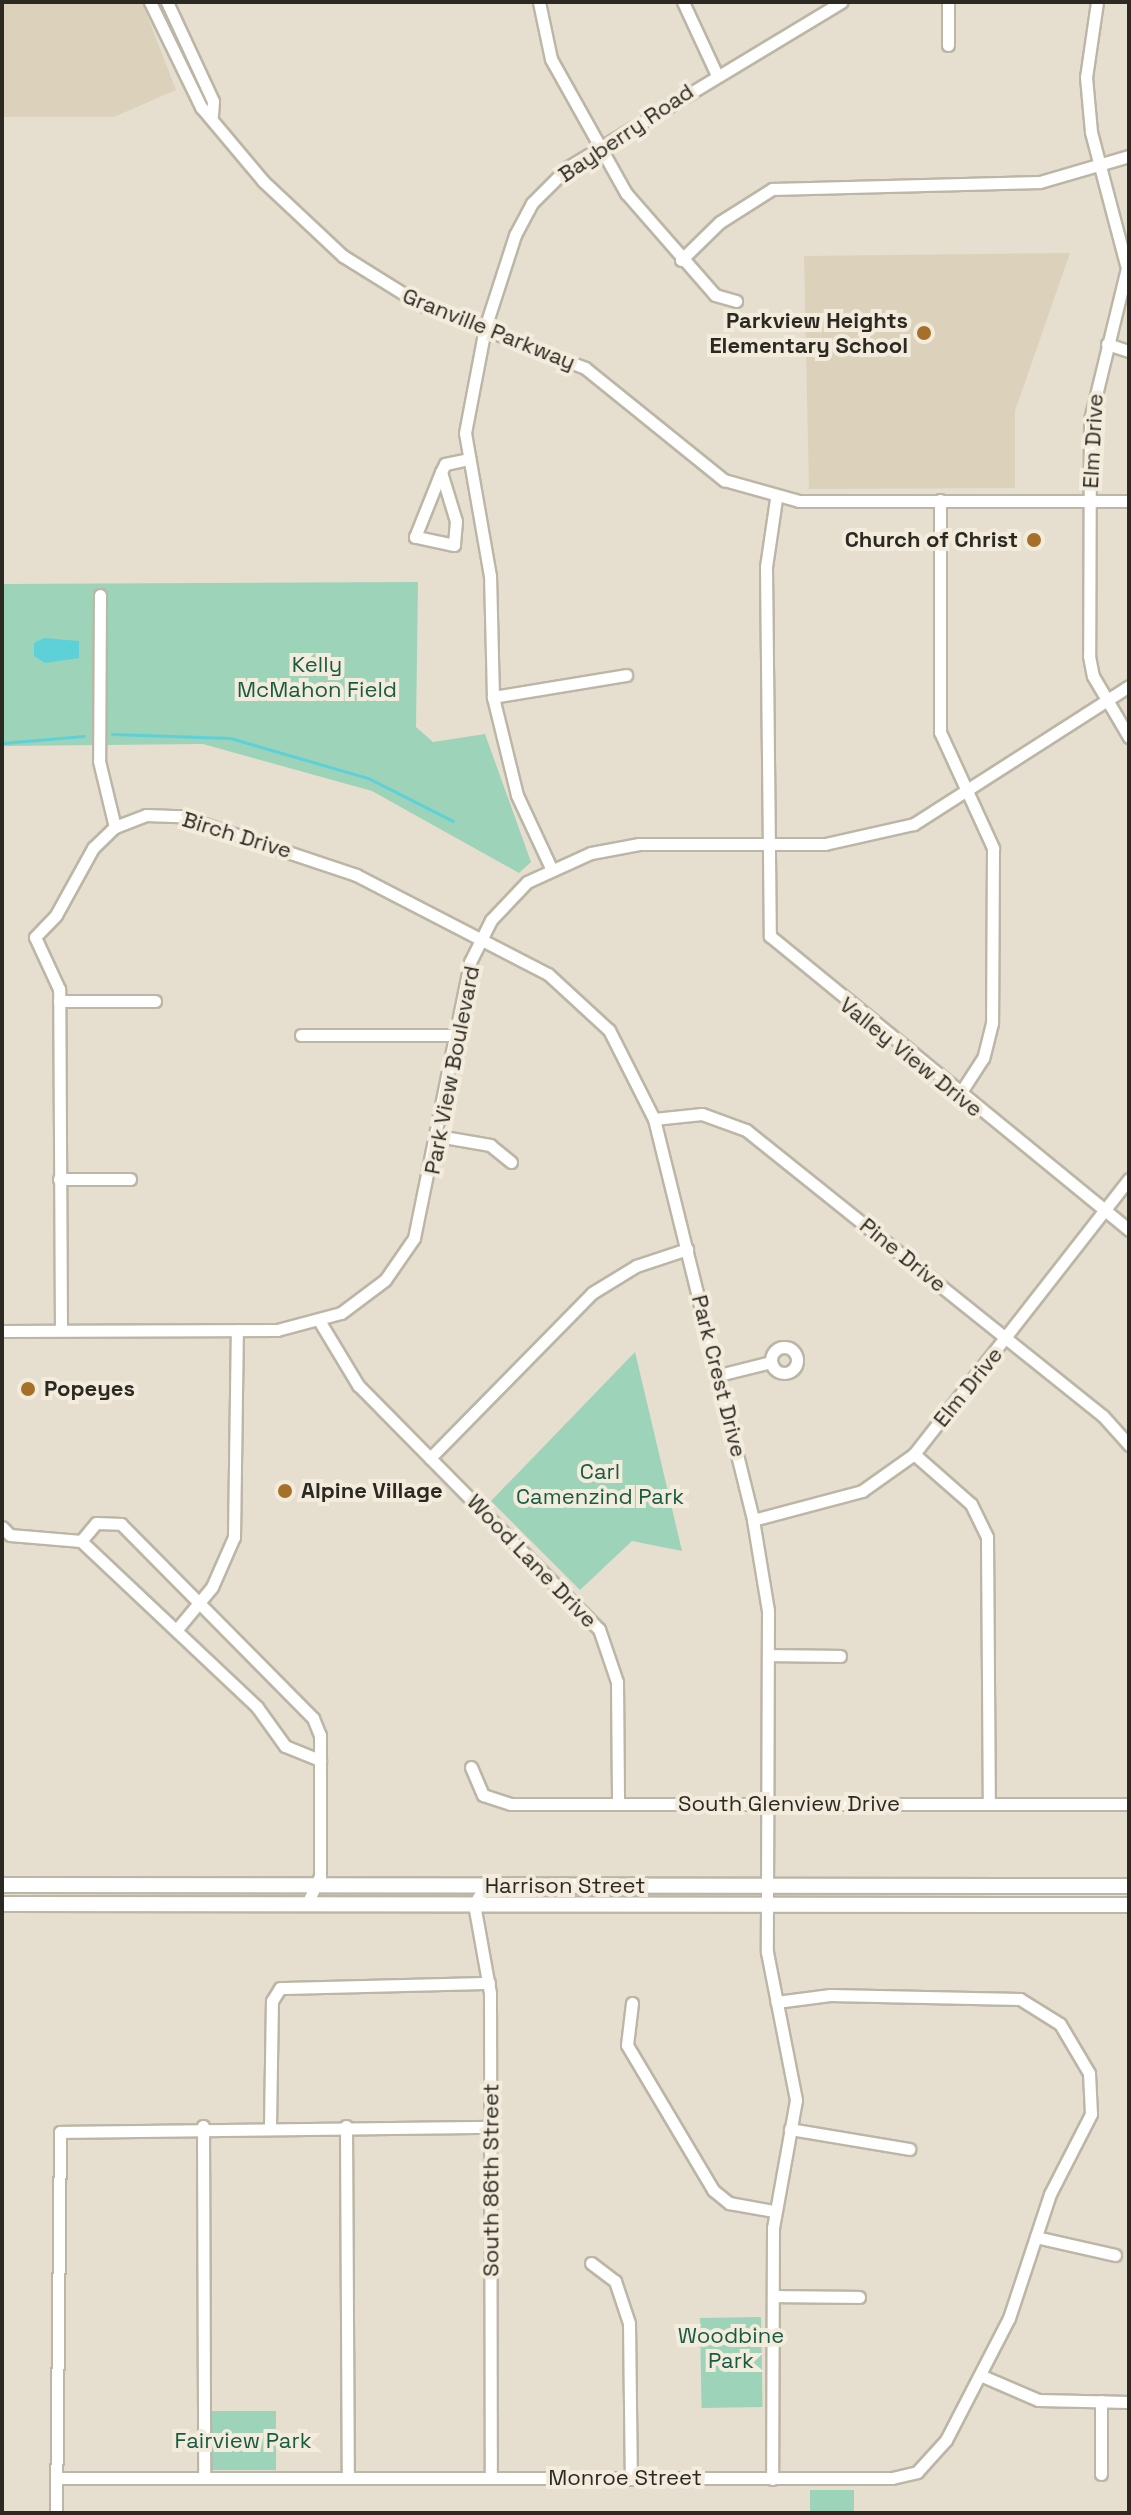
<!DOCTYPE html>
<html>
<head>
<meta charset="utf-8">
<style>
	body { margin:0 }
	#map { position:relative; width:1131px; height:2515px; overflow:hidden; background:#e6dfcf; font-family:"Space Grotesk",sans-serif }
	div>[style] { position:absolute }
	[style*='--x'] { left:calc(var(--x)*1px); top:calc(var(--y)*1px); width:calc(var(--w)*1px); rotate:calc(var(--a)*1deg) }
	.built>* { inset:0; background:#dcd2bb }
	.green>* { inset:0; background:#9cd3b9; transform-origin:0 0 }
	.water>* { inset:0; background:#5ed1d8 }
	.stream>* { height:3px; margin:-1.5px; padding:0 1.5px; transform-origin:1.5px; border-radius:1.5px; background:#5ed1d8 }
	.roads { filter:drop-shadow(2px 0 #bcb6a6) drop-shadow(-2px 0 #bcb6a6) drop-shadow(0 2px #bcb6a6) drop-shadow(0 -2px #bcb6a6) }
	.minor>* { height:11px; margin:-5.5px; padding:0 5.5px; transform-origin:5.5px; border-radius:5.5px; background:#fff }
	.minor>.ring { margin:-5.5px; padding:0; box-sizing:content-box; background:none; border:11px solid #fff; border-radius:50% }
	.major>* { height:14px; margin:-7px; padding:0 7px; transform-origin:7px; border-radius:7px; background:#fff }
	.dots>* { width:22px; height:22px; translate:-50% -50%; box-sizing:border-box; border:4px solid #f3ecdc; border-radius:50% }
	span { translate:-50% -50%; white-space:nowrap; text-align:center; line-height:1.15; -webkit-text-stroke:8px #f3ecdc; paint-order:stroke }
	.street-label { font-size:22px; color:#2b2922 }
	.poi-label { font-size:22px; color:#2b2922; font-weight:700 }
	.right { translate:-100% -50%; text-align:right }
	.left { translate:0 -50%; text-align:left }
	.park-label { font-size:22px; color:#175c42 }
	.frame { position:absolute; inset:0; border:4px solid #2b2922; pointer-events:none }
</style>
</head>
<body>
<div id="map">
	<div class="built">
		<div style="clip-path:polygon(2px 2px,142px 2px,176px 90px,114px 117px,2px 117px)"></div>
		<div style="clip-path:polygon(1070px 253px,1015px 411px,1015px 488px,809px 489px,804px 256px)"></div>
	</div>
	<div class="green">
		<div style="clip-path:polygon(418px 582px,416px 727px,433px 742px,485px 734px,531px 862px,519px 873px,372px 791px,203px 744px,2px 746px,2px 584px)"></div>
		<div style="clip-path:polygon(635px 1352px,682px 1551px,632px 1541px,580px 1590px,491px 1501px)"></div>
		<div style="left:761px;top:2317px;width:90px;height:61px;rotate:89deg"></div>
		<div style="left:212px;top:2411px;width:64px;height:59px"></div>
		<div style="left:854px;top:2490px;width:23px;height:44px;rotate:90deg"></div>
	</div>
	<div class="water">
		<div style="clip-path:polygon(44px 638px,79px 641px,79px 658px,45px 663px,34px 656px,34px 643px)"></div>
	</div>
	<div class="stream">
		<div style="--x:112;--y:734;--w:118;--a:1.9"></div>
		<div style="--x:230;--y:738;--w:144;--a:16.2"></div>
		<div style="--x:368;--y:778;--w:95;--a:26.8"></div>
		<div style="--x:2;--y:743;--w:82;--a:-4.9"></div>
	</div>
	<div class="roads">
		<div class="minor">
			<div style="--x:150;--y:2;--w:117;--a:64.1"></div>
			<div style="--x:201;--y:107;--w:97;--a:50"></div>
			<div style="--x:263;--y:181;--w:110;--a:43.2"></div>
			<div style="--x:343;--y:256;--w:91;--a:31.9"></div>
			<div style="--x:420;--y:304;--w:177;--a:21.2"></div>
			<div style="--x:585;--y:368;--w:179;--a:38.9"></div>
			<div style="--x:724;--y:480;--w:78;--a:15.6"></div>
			<div style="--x:799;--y:501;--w:330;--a:0"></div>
			<div style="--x:167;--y:2;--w:109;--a:65.1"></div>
			<div style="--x:213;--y:101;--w:15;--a:94"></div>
			<div style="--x:539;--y:2;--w:58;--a:78.1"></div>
			<div style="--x:551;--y:59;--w:154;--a:60.8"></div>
			<div style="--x:626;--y:193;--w:135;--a:48.9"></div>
			<div style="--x:715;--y:295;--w:22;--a:16"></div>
			<div style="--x:683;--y:2;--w:78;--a:65.1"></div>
			<div style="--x:948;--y:2;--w:43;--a:90"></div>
			<div style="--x:1097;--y:2;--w:76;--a:98.3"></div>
			<div style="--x:1086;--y:77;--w:55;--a:84.8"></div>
			<div style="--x:1091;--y:132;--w:141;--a:75.2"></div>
			<div style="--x:1127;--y:268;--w:156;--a:103.7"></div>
			<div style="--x:1090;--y:420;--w:236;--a:90.2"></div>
			<div style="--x:1089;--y:656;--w:20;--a:79"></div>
			<div style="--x:1093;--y:676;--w:71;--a:59.5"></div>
			<div style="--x:681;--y:260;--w:54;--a:-44.3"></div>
			<div style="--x:720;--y:222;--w:62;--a:-32.4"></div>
			<div style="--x:772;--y:189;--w:268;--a:-1.5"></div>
			<div style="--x:1040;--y:182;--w:93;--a:-16.3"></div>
			<div style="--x:1107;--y:344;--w:23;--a:18"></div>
			<div style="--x:441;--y:472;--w:51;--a:73"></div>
			<div style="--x:456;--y:521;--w:24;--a:95"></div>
			<div style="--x:454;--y:545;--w:40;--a:-168"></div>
			<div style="--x:415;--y:537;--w:70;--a:-68.2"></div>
			<div style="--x:441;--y:472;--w:9;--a:-63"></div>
			<div style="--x:445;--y:464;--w:25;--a:-12"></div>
			<div style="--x:776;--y:499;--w:69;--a:98.4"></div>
			<div style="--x:766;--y:567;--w:369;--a:89.4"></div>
			<div style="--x:770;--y:936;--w:464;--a:39.3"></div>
			<div style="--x:940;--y:500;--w:232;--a:90"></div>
			<div style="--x:940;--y:732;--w:128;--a:65.4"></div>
			<div style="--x:993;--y:848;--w:175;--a:90.3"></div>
			<div style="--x:992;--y:1023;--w:36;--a:104"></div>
			<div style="--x:983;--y:1058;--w:44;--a:123"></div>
			<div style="--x:100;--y:595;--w:166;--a:90.3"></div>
			<div style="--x:99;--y:761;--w:68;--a:76.4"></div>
			<div style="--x:493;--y:697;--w:135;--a:-9.4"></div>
			<div style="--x:551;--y:868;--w:81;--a:-115"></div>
			<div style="--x:517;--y:795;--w:101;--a:-103.8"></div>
			<div style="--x:493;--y:697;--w:121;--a:-91.4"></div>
			<div style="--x:490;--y:576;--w:145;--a:-99.9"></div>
			<div style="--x:465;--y:433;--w:107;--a:-79.2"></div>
			<div style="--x:485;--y:328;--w:98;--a:-72.1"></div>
			<div style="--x:515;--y:235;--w:36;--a:-62"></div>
			<div style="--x:532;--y:203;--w:51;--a:-45"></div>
			<div style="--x:568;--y:167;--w:319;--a:-31.1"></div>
			<div style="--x:59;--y:1001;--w:96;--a:0"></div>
			<div style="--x:301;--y:1035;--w:153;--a:0"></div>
			<div style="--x:654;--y:1119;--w:48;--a:-5.9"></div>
			<div style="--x:702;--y:1114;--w:47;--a:20"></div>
			<div style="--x:746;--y:1130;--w:457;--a:38.7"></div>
			<div style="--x:1103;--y:1416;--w:39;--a:48"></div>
			<div style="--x:438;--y:1136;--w:53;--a:9.8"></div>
			<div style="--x:490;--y:1145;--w:27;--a:39"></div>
			<div style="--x:59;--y:1179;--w:71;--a:0"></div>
			<div style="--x:320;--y:1322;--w:74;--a:58.9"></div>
			<div style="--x:358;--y:1385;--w:343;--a:45.4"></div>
			<div style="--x:599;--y:1629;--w:56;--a:71.2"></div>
			<div style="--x:617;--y:1682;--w:122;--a:89.5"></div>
			<div style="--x:61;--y:1330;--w:341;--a:-90.3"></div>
			<div style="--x:59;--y:989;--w:57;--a:-114.8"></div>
			<div style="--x:35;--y:937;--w:30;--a:-46"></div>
			<div style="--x:56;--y:915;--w:77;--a:-61.1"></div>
			<div style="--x:93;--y:848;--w:30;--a:-44"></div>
			<div style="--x:115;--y:827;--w:33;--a:-21"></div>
			<div style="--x:146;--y:815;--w:34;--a:2"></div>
			<div style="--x:180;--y:816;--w:186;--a:18.5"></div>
			<div style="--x:356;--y:875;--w:216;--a:27.3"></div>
			<div style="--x:548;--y:974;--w:83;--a:42.6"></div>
			<div style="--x:609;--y:1030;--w:100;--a:63.2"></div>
			<div style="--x:654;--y:1119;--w:413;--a:76.1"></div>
			<div style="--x:753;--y:1520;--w:92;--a:80.6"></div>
			<div style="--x:768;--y:1611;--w:341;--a:90.2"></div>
			<div style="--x:767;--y:1952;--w:151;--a:78.9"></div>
			<div style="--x:796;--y:2100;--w:130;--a:100.2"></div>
			<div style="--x:773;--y:2228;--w:251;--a:90.2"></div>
			<div style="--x:2;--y:1331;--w:275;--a:-0.2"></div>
			<div style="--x:277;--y:1330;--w:66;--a:-14.9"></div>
			<div style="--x:341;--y:1313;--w:55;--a:-36.9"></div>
			<div style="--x:385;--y:1280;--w:51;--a:-55.4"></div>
			<div style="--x:414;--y:1238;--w:282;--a:-78.5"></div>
			<div style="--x:470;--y:962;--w:47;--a:-63.4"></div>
			<div style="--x:491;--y:920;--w:52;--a:-46.5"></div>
			<div style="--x:527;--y:882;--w:70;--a:-24.4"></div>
			<div style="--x:591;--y:853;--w:49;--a:-10.6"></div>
			<div style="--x:639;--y:844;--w:186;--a:0"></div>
			<div style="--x:825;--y:844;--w:91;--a:-12.7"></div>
			<div style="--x:914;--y:824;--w:255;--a:-32.7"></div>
			<div class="ring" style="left:771px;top:1347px;width:15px;height:15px"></div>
			<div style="--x:719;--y:1375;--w:54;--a:-14"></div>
			<div style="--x:914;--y:1454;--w:76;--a:41.3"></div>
			<div style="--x:971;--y:1504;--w:37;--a:64"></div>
			<div style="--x:987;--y:1537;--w:267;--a:89.6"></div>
			<div style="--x:430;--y:1458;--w:231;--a:-45.5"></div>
			<div style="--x:592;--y:1293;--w:52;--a:-31.5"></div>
			<div style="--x:636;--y:1266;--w:54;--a:-18.4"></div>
			<div style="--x:753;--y:1520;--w:113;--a:-14.9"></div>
			<div style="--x:862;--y:1491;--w:64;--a:-35.4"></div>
			<div style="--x:914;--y:1454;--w:349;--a:-52"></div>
			<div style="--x:2;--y:1527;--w:11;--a:45"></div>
			<div style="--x:10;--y:1535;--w:71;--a:4.8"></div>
			<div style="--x:81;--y:1541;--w:242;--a:43.3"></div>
			<div style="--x:257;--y:1707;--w:48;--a:54.3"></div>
			<div style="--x:285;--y:1746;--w:38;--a:22"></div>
			<div style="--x:81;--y:1541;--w:23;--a:-50"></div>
			<div style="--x:96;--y:1523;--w:25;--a:2"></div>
			<div style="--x:121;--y:1524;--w:273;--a:45.3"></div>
			<div style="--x:313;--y:1718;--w:18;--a:68"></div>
			<div style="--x:320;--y:1735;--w:141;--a:90"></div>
			<div style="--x:320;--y:1876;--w:31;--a:115"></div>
			<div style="--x:178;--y:1628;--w:53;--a:-50.3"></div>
			<div style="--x:212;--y:1587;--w:55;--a:-66.3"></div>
			<div style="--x:234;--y:1537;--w:207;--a:-89.2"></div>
			<div style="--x:768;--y:1655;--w:72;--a:0.8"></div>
			<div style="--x:471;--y:1767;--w:30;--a:67"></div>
			<div style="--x:483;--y:1795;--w:29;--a:18"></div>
			<div style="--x:511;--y:1804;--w:618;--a:0"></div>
			<div style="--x:485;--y:1886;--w:21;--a:121"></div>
			<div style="--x:474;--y:1904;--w:90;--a:79.8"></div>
			<div style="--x:490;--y:1993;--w:485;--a:89.9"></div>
			<div style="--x:632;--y:2003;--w:42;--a:96.8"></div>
			<div style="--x:627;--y:2045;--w:169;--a:59.3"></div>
			<div style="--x:713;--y:2190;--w:21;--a:39"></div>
			<div style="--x:729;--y:2203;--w:46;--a:10.1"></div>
			<div style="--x:203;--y:2126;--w:352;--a:89.8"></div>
			<div style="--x:270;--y:2126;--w:125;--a:-89.1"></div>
			<div style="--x:272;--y:2001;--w:15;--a:-58"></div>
			<div style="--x:280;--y:1988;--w:209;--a:-1.4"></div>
			<div style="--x:346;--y:2126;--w:352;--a:89.7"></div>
			<div style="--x:790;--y:2129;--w:121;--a:9.5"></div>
			<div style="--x:1036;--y:2237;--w:81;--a:12.8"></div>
			<div style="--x:591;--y:2263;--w:30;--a:37"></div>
			<div style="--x:615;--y:2281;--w:44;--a:71.6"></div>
			<div style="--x:629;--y:2323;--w:156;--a:89.3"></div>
			<div style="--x:773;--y:2296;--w:86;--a:0.7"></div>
			<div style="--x:980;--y:2375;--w:63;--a:23.3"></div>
			<div style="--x:1038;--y:2400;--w:91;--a:1.3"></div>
			<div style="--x:1101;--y:2401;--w:73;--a:90"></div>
			<div style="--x:60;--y:2478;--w:832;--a:0"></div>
			<div style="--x:892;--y:2478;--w:26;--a:-13"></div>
			<div style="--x:917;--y:2472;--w:43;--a:-47.8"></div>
			<div style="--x:946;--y:2440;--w:137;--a:-62.7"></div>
			<div style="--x:1009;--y:2318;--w:131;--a:-71.7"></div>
			<div style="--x:1050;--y:2194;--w:90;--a:-62.9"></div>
			<div style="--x:1091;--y:2114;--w:41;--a:-92.8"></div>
			<div style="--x:1089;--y:2073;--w:57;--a:-120.6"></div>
			<div style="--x:1060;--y:2024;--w:47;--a:-148"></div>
			<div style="--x:1020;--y:1999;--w:190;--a:-178.8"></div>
			<div style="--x:830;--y:1995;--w:54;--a:172.6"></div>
			<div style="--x:56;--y:2513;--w:381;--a:-89.4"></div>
			<div style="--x:60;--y:2132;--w:431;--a:-0.7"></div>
		</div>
		<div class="major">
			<div style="--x:2;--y:1885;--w:1127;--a:0.05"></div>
			<div style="--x:2;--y:1904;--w:1127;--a:0.05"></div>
		</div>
	</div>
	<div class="dots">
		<div style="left:924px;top:333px;background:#a57129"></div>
		<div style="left:1034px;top:540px;background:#a57129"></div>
		<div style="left:28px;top:1389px;background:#a57129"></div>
		<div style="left:285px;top:1491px;background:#a57129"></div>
	</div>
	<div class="street-label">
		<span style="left:626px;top:133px;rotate:-34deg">Bayberry Road</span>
		<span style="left:489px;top:329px;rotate:22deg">Granville Parkway</span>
		<span style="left:1093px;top:441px;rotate:-87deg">Elm Drive</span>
		<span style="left:237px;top:835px;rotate:17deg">Birch Drive</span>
		<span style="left:911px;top:1057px;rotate:39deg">Valley View Drive</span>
		<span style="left:452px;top:1070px;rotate:-79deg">Park View Boulevard</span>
		<span style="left:903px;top:1255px;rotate:39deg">Pine Drive</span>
		<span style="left:719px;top:1376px;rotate:76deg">Park Crest Drive</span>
		<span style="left:968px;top:1387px;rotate:-51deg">Elm Drive</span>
		<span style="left:532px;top:1561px;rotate:46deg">Wood Lane Drive</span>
		<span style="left:789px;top:1804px">South Glenview Drive</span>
		<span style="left:565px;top:1886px">Harrison Street</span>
		<span style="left:491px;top:2180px;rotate:-90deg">South 86th Street</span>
		<span style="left:625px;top:2478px">Monroe Street</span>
	</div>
	<div class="poi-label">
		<span class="right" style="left:908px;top:333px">Parkview Heights<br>Elementary School</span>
		<span class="right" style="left:1018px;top:540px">Church of Christ</span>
		<span class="left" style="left:44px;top:1389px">Popeyes</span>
		<span class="left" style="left:301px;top:1491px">Alpine Village</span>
	</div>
	<div class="park-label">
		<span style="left:317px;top:677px">Kelly<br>McMahon Field</span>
		<span style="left:600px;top:1484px">Carl<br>Camenzind Park</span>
		<span style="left:731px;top:2348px">Woodbine<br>Park</span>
		<span style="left:243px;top:2441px">Fairview Park</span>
	</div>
	<div class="frame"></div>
</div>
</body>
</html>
